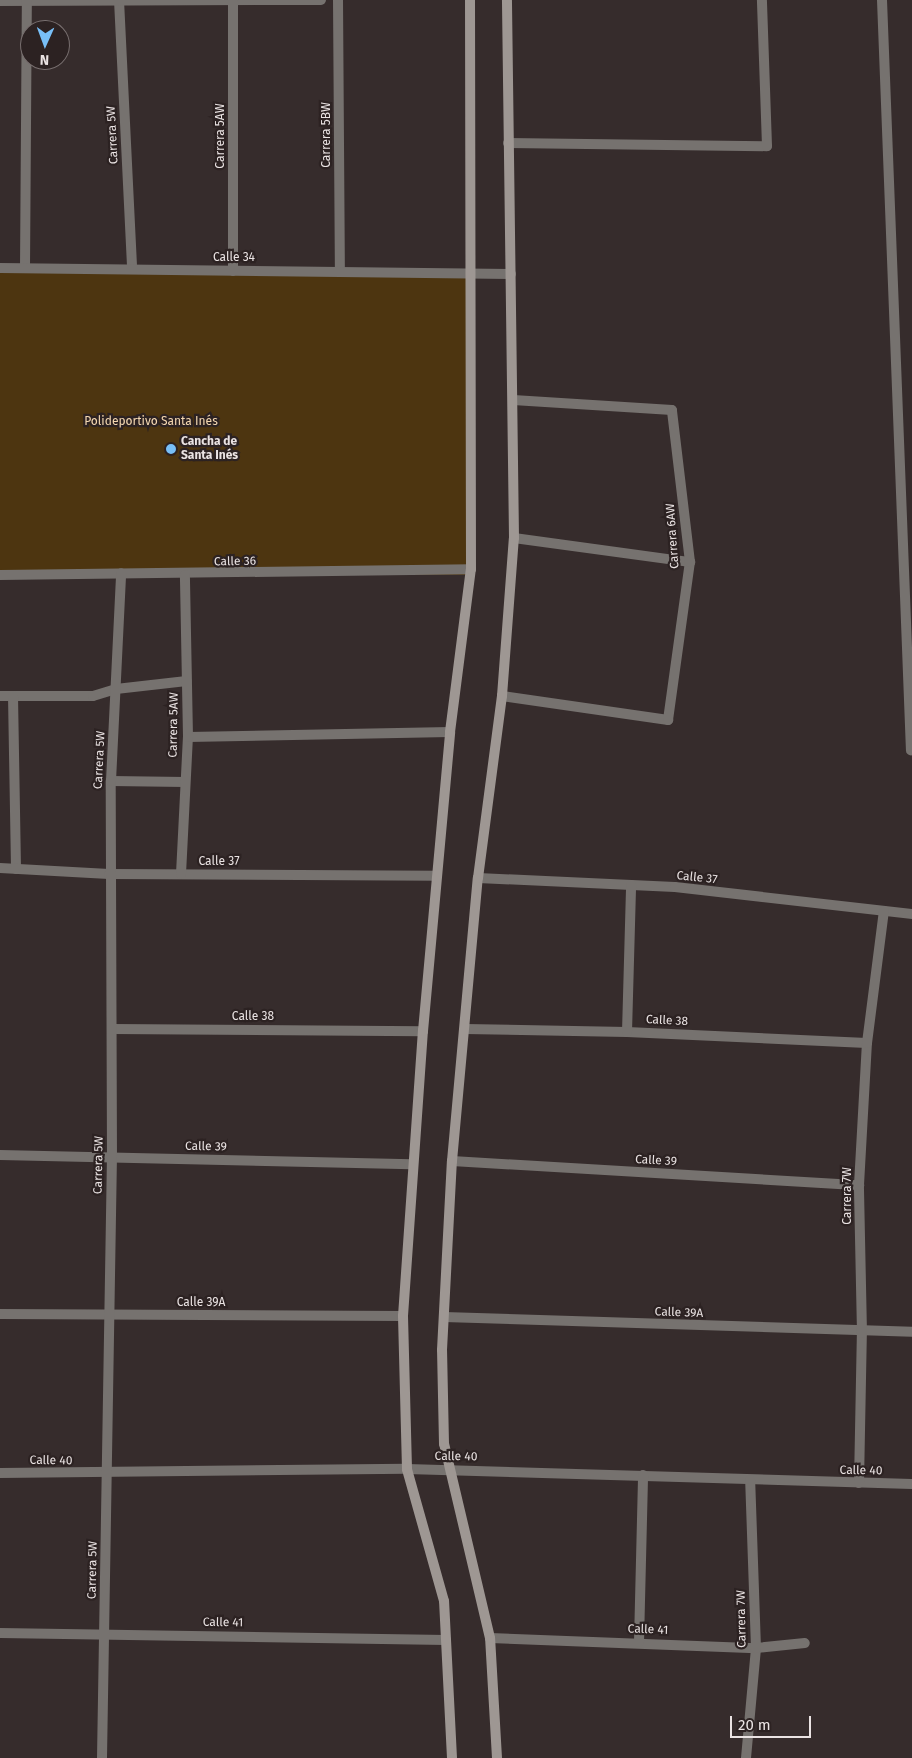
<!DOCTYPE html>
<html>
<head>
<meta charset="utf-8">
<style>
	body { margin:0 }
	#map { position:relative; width:912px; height:1758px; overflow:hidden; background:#362c2c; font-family:"Fira Sans",sans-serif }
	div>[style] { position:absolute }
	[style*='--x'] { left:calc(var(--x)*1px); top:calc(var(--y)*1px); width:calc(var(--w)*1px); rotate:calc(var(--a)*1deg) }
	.green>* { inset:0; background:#4d3510; transform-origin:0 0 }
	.street>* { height:10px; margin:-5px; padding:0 5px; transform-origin:5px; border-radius:5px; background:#76726f }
	.secondary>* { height:10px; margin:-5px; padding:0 5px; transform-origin:5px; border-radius:5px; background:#9e9793 }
	.dots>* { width:14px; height:14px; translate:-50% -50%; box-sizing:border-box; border:2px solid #2c2222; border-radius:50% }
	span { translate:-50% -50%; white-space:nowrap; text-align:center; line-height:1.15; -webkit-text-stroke:4.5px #2c2222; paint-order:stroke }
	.street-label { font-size:12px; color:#eae3e3 }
	.park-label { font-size:12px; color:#f5d8b1 }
	.poi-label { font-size:12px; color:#eae3e3; font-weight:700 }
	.left { translate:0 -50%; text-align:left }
	.north { position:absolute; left:20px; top:20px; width:50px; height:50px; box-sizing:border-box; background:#2c2222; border:1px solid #786f6f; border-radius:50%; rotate:182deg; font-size:14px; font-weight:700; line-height:20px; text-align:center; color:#eae3e3 }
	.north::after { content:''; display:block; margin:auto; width:18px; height:22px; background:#78bff7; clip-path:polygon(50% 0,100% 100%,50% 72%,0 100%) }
	.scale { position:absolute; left:730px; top:1716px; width:81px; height:22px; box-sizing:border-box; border:2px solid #eae3e3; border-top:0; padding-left:6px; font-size:15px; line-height:18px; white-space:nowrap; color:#eae3e3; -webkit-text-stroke:4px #2c2222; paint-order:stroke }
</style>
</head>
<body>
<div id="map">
	<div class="green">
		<div style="left:0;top:270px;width:466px;height:305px"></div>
	</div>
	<div class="street">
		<div style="--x:119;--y:0;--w:269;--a:87.2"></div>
		<div style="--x:338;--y:0;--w:269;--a:89.6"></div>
		<div style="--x:882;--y:0;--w:751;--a:87.79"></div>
		<div style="--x:0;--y:1;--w:321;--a:-0.2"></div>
		<div style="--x:508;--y:143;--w:259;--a:0.7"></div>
		<div style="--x:767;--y:146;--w:146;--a:-92"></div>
		<div style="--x:25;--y:267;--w:266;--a:-89.6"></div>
		<div style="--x:0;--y:268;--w:511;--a:0.67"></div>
		<div style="--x:233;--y:271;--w:269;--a:-90"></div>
		<div style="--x:514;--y:538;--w:178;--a:7.8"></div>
		<div style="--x:0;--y:575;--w:471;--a:-0.7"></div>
		<div style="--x:0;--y:696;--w:93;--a:0"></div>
		<div style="--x:93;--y:696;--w:24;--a:-17"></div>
		<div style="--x:116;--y:689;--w:71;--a:-6.4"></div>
		<div style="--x:13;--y:696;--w:173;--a:89"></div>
		<div style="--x:502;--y:696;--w:168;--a:8.2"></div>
		<div style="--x:668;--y:720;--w:160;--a:-82.1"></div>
		<div style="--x:690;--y:562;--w:153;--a:-96.8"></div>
		<div style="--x:672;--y:410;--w:159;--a:-176.4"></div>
		<div style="--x:188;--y:737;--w:262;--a:-1.1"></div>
		<div style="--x:111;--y:781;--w:74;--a:0.8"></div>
		<div style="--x:0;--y:868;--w:109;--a:3.2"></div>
		<div style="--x:109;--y:874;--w:328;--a:0.3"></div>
		<div style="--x:181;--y:874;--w:137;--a:-87.1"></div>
		<div style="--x:188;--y:737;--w:162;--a:-91.1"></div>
		<div style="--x:478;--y:878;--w:197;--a:2.6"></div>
		<div style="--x:675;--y:887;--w:239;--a:6.5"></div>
		<div style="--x:112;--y:1029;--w:311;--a:0.4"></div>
		<div style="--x:465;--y:1029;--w:162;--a:1.1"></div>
		<div style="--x:627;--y:1032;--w:240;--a:2.6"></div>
		<div style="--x:627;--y:1032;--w:147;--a:-88.4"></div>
		<div style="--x:0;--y:1155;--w:412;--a:1.3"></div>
		<div style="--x:452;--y:1161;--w:408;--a:3.4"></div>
		<div style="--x:0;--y:1314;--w:403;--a:0.3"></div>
		<div style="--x:444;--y:1317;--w:468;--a:1.8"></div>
		<div style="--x:0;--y:1473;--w:407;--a:-0.6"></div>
		<div style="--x:407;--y:1469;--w:505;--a:1.7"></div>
		<div style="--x:859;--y:1483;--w:150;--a:-88.9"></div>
		<div style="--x:862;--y:1333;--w:148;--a:-91.2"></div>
		<div style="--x:859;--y:1185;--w:142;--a:-86.8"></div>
		<div style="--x:867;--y:1043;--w:133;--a:-82.7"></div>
		<div style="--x:0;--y:1633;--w:446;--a:0.9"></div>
		<div style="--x:490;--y:1638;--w:266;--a:2.2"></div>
		<div style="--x:756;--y:1648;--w:49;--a:-5.8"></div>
		<div style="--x:639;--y:1642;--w:167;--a:-88.6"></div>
		<div style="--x:102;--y:1758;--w:600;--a:-89.05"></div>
		<div style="--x:112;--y:1158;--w:377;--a:-90.2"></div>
		<div style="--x:111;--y:781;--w:208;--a:-87.2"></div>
		<div style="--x:746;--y:1758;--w:110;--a:-84.8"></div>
		<div style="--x:756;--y:1648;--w:168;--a:-92"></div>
	</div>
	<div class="secondary">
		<div style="--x:452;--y:1758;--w:157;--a:-92.9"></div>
		<div style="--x:444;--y:1601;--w:137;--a:-105.7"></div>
		<div style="--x:407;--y:1469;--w:153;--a:-91.5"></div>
		<div style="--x:403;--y:1316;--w:286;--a:-86"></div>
		<div style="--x:423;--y:1031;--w:300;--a:-84.8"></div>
		<div style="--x:450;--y:732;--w:164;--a:-82.7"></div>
		<div style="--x:471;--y:569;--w:569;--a:-90.1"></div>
		<div style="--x:497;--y:1758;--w:120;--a:-93.3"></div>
		<div style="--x:490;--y:1638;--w:199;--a:-103.3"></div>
		<div style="--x:444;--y:1444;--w:94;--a:-91.2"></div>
		<div style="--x:442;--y:1350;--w:189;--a:-87"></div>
		<div style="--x:452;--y:1161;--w:284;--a:-84.8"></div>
		<div style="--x:478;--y:878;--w:184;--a:-82.5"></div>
		<div style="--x:502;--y:696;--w:158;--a:-85.7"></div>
		<div style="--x:514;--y:538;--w:538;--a:-90.75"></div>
	</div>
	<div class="dots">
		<div style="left:171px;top:449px;background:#78bff7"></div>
	</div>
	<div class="street-label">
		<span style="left:113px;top:135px;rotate:-93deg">Carrera 5W</span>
		<span style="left:327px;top:135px;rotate:-90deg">Carrera 5BW</span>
		<span style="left:221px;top:136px;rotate:-90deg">Carrera 5AW</span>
		<span style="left:234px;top:258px">Calle 34</span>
		<span style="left:673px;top:536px;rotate:-94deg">Carrera 6AW</span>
		<span style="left:235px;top:562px;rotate:-1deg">Calle 36</span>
		<span style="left:174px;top:725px;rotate:-89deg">Carrera 5AW</span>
		<span style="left:100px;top:760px;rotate:-87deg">Carrera 5W</span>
		<span style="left:219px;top:862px">Calle 37</span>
		<span style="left:697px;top:878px;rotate:6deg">Calle 37</span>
		<span style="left:253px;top:1017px">Calle 38</span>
		<span style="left:667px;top:1021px;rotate:3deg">Calle 38</span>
		<span style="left:206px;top:1147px;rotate:1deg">Calle 39</span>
		<span style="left:656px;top:1161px;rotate:3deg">Calle 39</span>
		<span style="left:99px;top:1165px;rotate:-89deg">Carrera 5W</span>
		<span style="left:848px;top:1196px;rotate:-90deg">Carrera 7W</span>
		<span style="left:201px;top:1303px">Calle 39A</span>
		<span style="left:679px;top:1313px;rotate:2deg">Calle 39A</span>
		<span style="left:456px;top:1457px;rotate:1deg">Calle 40</span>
		<span style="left:51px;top:1461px;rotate:1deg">Calle 40</span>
		<span style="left:861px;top:1471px;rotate:1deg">Calle 40</span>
		<span style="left:93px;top:1570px;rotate:-89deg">Carrera 5W</span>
		<span style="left:742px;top:1619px;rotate:-91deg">Carrera 7W</span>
		<span style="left:223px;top:1623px;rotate:1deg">Calle 41</span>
		<span style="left:648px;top:1630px;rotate:2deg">Calle 41</span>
	</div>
	<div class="park-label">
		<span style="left:151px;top:422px">Polideportivo Santa Inés</span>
	</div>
	<div class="poi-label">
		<span class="left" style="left:181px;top:449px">Cancha de<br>Santa Inés</span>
	</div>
	<div class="north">N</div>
	<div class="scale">20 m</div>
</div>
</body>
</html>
